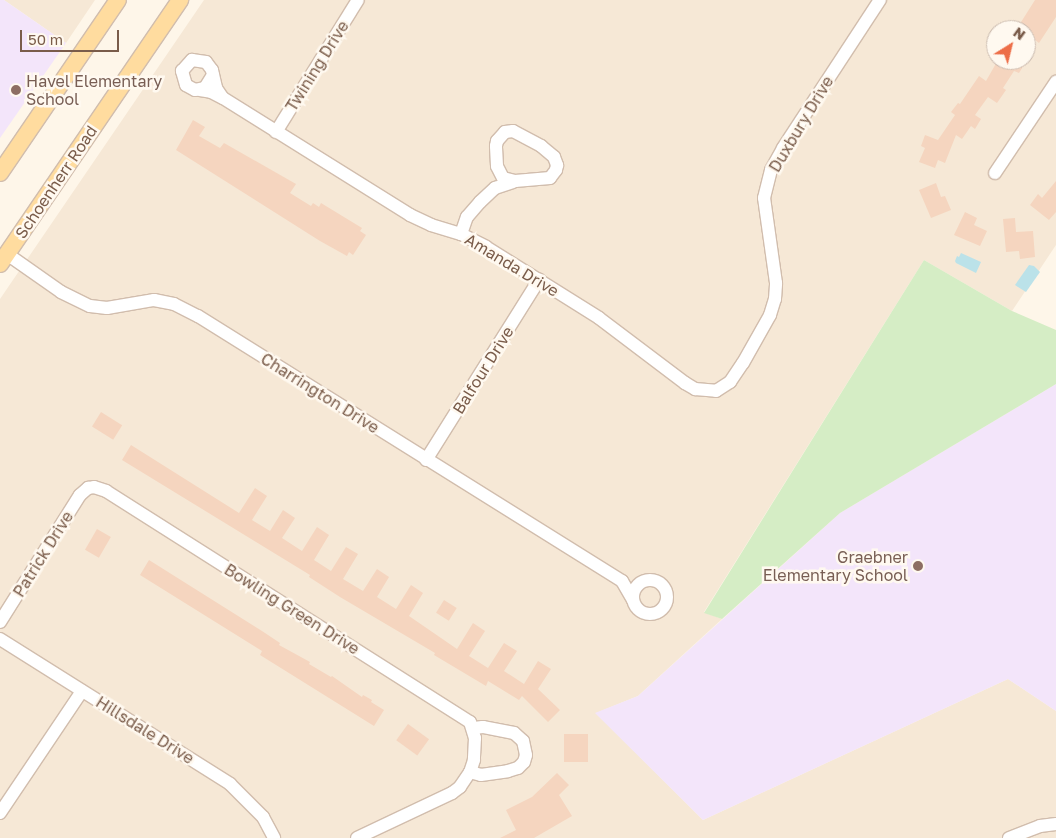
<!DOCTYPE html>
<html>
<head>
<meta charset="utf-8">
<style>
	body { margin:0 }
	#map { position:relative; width:1056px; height:838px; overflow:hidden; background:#fef6e9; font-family:"Golos Text",sans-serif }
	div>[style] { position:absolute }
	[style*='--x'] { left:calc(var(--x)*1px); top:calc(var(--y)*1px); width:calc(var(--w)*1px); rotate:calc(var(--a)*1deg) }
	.residential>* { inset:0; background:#f6e8d6 }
	.education>* { inset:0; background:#f3e5fa }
	.green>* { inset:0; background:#d5edc5 }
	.water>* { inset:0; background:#bbe2e9 }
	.building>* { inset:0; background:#f5d5bf; transform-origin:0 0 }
	.roads { filter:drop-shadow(1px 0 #d1bdad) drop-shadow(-1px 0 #d1bdad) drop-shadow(0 1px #d1bdad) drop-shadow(0 -1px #d1bdad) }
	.minor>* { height:12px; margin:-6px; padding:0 6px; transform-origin:6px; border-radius:6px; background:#fff }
	.minor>.ring { margin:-6px; padding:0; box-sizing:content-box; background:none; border:12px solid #fff; border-radius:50% }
	.major>* { height:16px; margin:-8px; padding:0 8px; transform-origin:8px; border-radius:8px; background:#ffdc9f }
	.dots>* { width:14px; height:14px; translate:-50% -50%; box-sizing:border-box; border:2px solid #fff9f0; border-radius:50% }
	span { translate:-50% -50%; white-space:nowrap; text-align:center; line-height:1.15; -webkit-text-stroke:5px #fff9f0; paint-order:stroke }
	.street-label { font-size:16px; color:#7a5c4a }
	.education-label { font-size:16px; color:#785e54 }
	.left { translate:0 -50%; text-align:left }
	.right { translate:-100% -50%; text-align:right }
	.north { position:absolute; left:986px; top:20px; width:50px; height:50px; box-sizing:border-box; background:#fff9f0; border:1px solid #cabaae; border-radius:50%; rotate:36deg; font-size:14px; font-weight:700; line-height:20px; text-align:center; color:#7a5c4a }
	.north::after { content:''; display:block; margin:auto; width:18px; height:22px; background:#ed6e48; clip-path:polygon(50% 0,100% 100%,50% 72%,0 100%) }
	.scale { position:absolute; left:20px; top:30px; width:99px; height:22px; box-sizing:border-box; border:2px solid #7a5c4a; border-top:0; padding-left:6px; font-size:15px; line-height:18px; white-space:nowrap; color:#7a5c4a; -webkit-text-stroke:4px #fff9f0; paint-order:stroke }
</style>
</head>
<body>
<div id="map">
	<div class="residential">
		<div style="clip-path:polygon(4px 0,95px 0,66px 43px)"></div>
		<div style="clip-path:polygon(evenodd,204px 0,1056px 0,1056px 245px,1012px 311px,924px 260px,704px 612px,722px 619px,638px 696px,596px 713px,703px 820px,1008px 679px,1056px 711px,1056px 838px,0 838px,0 299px,204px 0,996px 30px,1026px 30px,1026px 60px,996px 60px,996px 30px)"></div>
	</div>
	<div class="education">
		<div style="clip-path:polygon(0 0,4px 0,66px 43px,0 138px)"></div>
		<div style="clip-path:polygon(1056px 384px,1056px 711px,1008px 679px,703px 820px,595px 713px,638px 696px,840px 513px)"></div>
	</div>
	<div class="green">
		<div style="clip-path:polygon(924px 260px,1012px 311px,1056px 330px,1056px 384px,840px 513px,722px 619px,704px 613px)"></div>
	</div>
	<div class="water">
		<div style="clip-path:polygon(961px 253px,981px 262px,976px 273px,956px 263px,955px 261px,957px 256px,959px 257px)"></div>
		<div style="clip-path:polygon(1029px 265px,1034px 266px,1040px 272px,1026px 292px,1015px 285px)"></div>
	</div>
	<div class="building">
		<div style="clip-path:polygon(1035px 0,1056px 0,1056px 17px,1039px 43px,1035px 40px,1026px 53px,1026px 30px,1016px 30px)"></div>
		<div style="clip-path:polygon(998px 60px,1027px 60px,1019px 73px,1014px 71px,1003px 88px,1006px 90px,997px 103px,988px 97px,975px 115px,981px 119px,975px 129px,971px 126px,962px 139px,956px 135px,945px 163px,938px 160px,935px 168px,919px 162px,925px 148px,921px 146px,925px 135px,938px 140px,955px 115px,951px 112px,958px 103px,960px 104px,979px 76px,986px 81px)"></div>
		<div style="clip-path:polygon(193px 120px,205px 127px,199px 136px,220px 148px,224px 143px,296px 184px,290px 193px,311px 206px,313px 203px,319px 207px,321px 203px,362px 228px,360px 231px,366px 235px,353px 255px,349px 252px,347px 256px,320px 241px,176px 150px)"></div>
		<div style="clip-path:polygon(1056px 181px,1056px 212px,1049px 220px,1030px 205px,1038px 194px,1042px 198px)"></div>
		<div style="clip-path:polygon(936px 183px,941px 197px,945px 196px,951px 210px,931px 218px,919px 190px)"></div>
		<div style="clip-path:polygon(965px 212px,977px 218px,974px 225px,987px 231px,980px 246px,954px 235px)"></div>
		<div style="clip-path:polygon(1015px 218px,1016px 232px,1033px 231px,1035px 257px,1020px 259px,1019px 251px,1006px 252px,1003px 219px)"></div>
		<div style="left:101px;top:412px;width:25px;height:17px;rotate:32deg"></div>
		<div style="clip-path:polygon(131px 445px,239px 513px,255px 488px,267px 496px,252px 520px,270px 531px,283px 510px,295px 518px,282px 538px,302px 551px,317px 527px,329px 535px,314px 560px,331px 571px,346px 547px,358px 554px,343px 579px,363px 591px,377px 569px,389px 577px,377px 597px,396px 609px,411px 585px,423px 593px,409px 616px,457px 649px,473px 623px,485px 631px,469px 656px,488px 668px,504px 643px,517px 651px,504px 671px,524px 684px,538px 661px,551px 669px,538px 689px,560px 710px,548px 722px,522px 696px,519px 700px,488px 681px,486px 686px,434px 655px,435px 653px,340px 597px,309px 577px,310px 575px,122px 460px)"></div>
		<div style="left:97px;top:529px;width:16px;height:24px;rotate:30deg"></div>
		<div style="clip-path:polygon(149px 560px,262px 631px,280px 643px,279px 645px,310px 662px,309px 664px,331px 677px,332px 676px,362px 697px,363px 695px,372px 700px,371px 702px,384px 710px,374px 726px,260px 655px,262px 651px,140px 575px)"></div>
		<div style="left:444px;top:600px;width:15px;height:15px;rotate:32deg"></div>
		<div style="left:408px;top:724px;width:26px;height:20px;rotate:36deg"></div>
		<div style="left:564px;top:734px;width:24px;height:28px"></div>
		<div style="clip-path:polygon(557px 773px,569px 785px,559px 795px,572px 816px,534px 838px,500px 838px,516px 830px,506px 810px,532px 797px)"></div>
	</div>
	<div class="roads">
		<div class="minor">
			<div style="--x:213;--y:75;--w:15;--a:122"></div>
			<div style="--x:205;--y:88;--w:10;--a:169"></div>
			<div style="--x:195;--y:90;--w:10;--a:-151"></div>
			<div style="--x:186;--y:85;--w:15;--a:-106"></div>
			<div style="--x:182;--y:71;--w:15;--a:-48"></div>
			<div style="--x:192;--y:60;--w:14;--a:8"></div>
			<div style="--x:206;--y:62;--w:10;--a:53"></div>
			<div style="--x:212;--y:70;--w:18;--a:77"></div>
			<div style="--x:216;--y:88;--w:11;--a:56"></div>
			<div style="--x:200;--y:90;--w:11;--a:10"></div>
			<div style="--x:211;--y:92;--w:13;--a:27"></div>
			<div style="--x:223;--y:98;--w:221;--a:32"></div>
			<div style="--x:410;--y:215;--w:23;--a:25"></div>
			<div style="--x:431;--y:225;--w:31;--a:17"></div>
			<div style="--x:461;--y:234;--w:28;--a:27"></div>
			<div style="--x:486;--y:247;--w:133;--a:32.1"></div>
			<div style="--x:599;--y:318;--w:108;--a:37.1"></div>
			<div style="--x:685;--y:383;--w:12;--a:31"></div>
			<div style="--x:695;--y:389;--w:21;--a:5"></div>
			<div style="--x:716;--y:391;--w:17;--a:-33"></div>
			<div style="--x:730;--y:382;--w:23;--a:-56"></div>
			<div style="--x:743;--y:363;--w:55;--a:-60.6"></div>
			<div style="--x:770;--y:315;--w:17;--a:-73"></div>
			<div style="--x:775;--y:299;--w:16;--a:-86"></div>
			<div style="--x:776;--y:283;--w:86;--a:-98"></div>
			<div style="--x:764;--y:198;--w:29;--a:-76"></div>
			<div style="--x:771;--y:170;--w:25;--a:-61"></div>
			<div style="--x:783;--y:148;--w:177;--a:-56.8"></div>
			<div style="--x:513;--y:131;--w:32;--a:28"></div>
			<div style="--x:541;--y:146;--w:17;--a:40"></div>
			<div style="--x:554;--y:157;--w:9;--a:69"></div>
			<div style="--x:557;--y:165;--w:5;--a:101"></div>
			<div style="--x:556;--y:170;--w:10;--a:127"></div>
			<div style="--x:550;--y:178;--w:35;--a:175"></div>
			<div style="--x:515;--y:181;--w:12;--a:-166"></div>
			<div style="--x:503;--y:178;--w:13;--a:-117"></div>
			<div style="--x:497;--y:166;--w:20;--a:-93"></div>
			<div style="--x:496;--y:146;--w:5;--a:-79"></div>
			<div style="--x:497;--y:141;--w:12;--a:-48"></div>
			<div style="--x:505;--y:132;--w:8;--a:-7"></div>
			<div style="--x:276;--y:132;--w:155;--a:-58.2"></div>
			<div style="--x:995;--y:173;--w:110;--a:-56.2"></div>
			<div style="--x:461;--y:234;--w:18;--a:-71"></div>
			<div style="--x:467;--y:217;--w:20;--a:-49"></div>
			<div style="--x:480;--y:202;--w:21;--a:-43"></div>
			<div style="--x:495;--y:188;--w:19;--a:-18"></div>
			<div style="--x:7;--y:254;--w:66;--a:35.1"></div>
			<div style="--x:61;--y:292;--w:32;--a:26"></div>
			<div style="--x:90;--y:306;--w:17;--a:7"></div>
			<div style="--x:107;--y:308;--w:48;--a:-9.7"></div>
			<div style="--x:154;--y:300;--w:20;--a:11"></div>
			<div style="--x:174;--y:304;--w:27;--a:27"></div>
			<div style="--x:198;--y:316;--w:500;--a:32.01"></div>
			<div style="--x:622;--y:581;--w:22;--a:60"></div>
			<div style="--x:426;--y:460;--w:213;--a:-57.9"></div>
			<div class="ring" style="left:633px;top:580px;width:22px;height:22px"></div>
			<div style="--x:0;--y:622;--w:150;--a:-57.8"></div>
			<div style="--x:80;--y:495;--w:11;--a:-41"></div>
			<div style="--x:88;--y:488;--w:6;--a:-9"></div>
			<div style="--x:94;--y:487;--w:13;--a:18"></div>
			<div style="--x:106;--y:491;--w:431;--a:32.4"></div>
			<div style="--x:470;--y:722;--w:17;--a:73"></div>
			<div style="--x:475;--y:738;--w:22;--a:93"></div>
			<div style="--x:474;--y:760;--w:13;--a:108"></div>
			<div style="--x:470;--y:772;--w:18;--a:124"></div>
			<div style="--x:460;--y:787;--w:10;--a:143"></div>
			<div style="--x:452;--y:793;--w:105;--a:154.7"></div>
			<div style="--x:0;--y:639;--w:272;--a:32.2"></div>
			<div style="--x:230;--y:784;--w:47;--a:45"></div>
			<div style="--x:263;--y:817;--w:24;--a:62"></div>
			<div style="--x:470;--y:772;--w:11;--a:15"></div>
			<div style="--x:481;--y:775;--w:27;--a:-8"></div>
			<div style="--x:508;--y:771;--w:10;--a:-17"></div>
			<div style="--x:518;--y:768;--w:8;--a:-45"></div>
			<div style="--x:524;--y:762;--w:7;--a:-74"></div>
			<div style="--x:526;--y:755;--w:14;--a:-102"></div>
			<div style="--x:523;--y:741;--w:12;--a:-138"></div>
			<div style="--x:514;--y:733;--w:32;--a:-169"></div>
			<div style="--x:483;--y:727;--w:10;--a:174"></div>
			<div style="--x:0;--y:813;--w:147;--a:-56.1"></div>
			<div style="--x:1009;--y:838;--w:33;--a:-21"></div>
			<div style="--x:1040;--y:826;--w:16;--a:-7"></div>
		</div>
		<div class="major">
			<div style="--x:0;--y:173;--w:209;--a:-55.7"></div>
			<div style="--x:0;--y:264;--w:320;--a:-55.7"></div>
		</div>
	</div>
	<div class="dots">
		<div style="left:16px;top:90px;background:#8d6e63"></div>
		<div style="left:918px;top:566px;background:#8d6e63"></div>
	</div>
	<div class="street-label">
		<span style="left:317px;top:66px;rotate:-58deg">Twining Drive</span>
		<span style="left:801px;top:124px;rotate:-59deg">Duxbury Drive</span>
		<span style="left:56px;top:182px;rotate:-56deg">Schoenherr Road</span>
		<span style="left:512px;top:265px;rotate:31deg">Amanda Drive</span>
		<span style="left:483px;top:370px;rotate:-58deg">Balfour Drive</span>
		<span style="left:320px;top:393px;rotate:32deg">Charrington Drive</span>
		<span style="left:43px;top:554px;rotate:-58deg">Patrick Drive</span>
		<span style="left:292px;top:609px;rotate:32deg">Bowling Green Drive</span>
		<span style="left:145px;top:730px;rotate:32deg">Hillsdale Drive</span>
	</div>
	<div class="education-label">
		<span class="left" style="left:26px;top:90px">Havel Elementary<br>School</span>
		<span class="right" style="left:908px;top:566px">Graebner<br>Elementary School</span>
	</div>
	<div class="north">N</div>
	<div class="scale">50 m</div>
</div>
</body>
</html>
